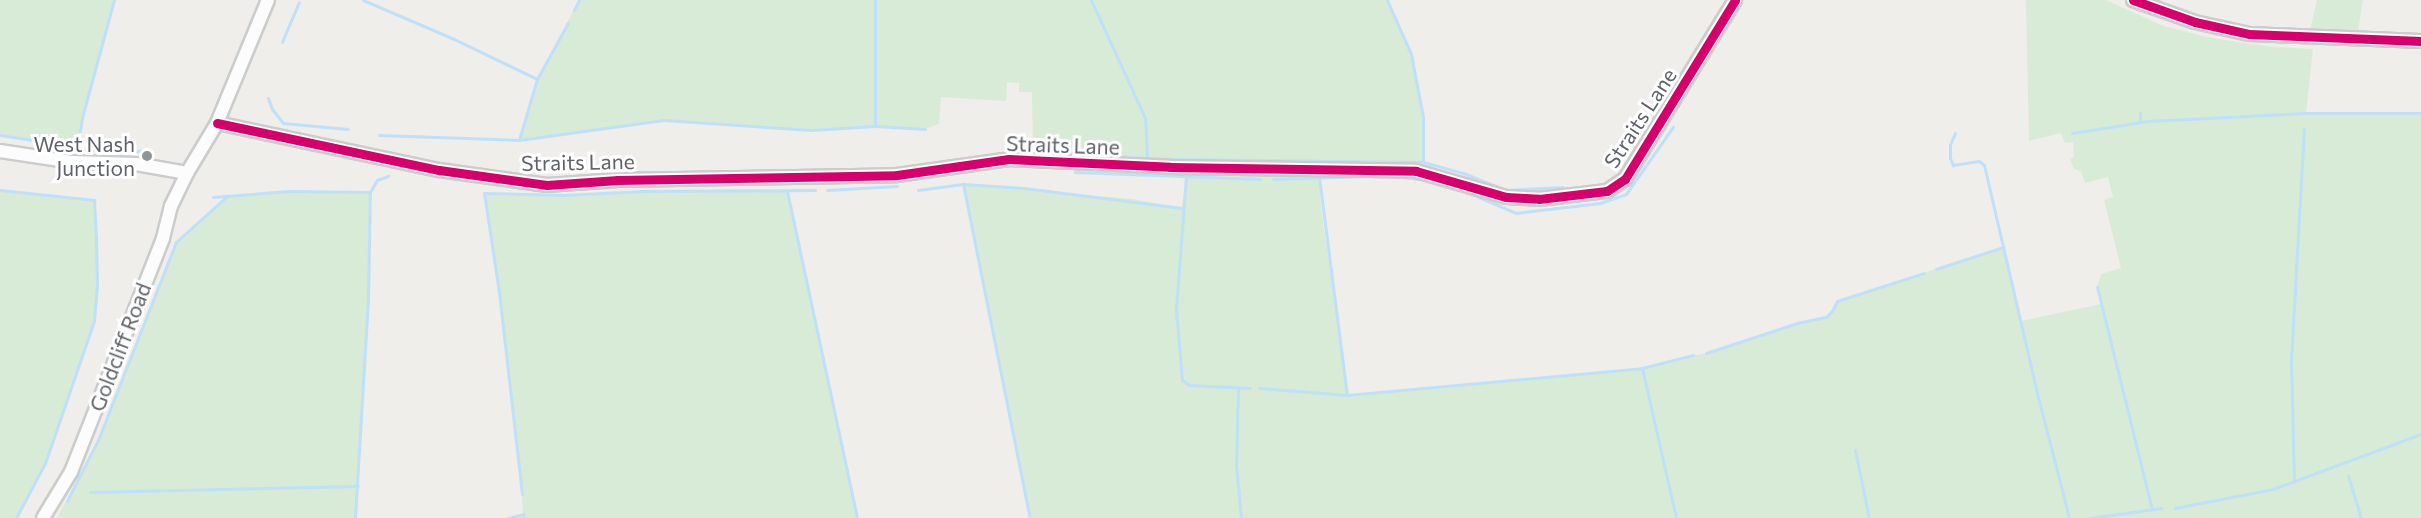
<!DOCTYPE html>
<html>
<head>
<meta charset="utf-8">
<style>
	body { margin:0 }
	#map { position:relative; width:2421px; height:518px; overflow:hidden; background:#efeeea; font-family:Commissioner,sans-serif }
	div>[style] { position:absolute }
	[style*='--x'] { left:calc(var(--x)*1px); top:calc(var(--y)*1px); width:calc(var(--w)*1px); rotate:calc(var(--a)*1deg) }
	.green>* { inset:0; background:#d8ebd6 }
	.stream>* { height:3px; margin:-1.5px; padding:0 1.5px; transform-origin:1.5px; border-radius:1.5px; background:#bfe0f9 }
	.roads { filter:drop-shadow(2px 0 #cbcccc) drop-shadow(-2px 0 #cbcccc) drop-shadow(0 2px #cbcccc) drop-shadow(0 -2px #cbcccc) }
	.minor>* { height:12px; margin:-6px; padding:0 6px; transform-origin:6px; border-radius:6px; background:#fdfcfc }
	.cycleway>* { height:9px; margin:-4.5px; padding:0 4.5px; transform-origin:4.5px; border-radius:4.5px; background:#d6006c }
	.dots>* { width:16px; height:16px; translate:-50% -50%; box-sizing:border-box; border:3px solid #fff; border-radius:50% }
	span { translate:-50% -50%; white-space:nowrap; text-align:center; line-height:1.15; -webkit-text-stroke:6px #fff; paint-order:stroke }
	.street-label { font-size:21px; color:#5f6368 }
	.poi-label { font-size:21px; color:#5f6368 }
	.right { translate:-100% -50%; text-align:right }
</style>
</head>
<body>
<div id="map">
	<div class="green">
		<div style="clip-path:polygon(0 0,114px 0,83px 114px,77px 147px,0 135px)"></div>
		<div style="clip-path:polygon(579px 0,1387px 0,1411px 54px,1423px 117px,1423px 162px,1173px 159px,1033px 153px,1032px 92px,1019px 92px,1019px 83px,1007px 82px,1006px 101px,941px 97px,939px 124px,925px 129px,875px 126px,812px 130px,664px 120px,519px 140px,537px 79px)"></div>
		<div style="clip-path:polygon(2026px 0,2106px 0,2161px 25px,2206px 37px,2272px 47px,2313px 49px,2306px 113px,2421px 113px,2421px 518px,1030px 518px,963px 184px,1132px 199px,1182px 208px,1186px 176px,1319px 177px,1321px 208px,1348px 395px,1642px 368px,1706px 353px,1797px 323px,1826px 317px,1832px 311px,1837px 301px,2003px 247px,2022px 321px,2101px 304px,2097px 287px,2101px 274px,2121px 268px,2104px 200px,2113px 197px,2108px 177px,2085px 183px,2081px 171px,2074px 169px,2070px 159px,2074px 157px,2073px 142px,2065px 143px,2061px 133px,2029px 141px)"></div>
		<div style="clip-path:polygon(2317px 0,2363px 0,2358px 31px,2310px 30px)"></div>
		<div style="clip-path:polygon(0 190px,94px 200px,96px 235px,97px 286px,94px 321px,45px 463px,16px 518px,0 518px)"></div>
		<div style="clip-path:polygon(289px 191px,370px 192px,368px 302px,355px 518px,57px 518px,98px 440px,176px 242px,227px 196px)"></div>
		<div style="clip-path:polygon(643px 191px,787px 191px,857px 518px,508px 518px,523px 514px,522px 494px,499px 292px,484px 193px,564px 195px)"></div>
	</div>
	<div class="stream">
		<div style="--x:363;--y:0;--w:99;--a:23.2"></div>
		<div style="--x:454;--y:39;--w:92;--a:25.7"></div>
		<div style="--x:875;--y:0;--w:126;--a:90"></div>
		<div style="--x:1091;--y:0;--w:130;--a:65.4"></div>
		<div style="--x:1145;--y:118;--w:39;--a:87"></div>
		<div style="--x:1387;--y:0;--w:59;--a:66"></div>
		<div style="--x:1411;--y:54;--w:64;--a:79.2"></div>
		<div style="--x:1423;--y:117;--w:45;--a:90"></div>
		<div style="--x:574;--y:10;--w:11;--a:-63"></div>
		<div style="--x:282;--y:42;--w:43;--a:-67"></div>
		<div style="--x:268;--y:98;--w:12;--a:70"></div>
		<div style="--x:272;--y:109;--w:18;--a:52"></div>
		<div style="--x:283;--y:123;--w:65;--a:5.3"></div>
		<div style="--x:2140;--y:113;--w:9;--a:90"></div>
		<div style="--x:1955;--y:133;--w:13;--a:113"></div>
		<div style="--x:1950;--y:145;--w:13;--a:90"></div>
		<div style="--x:1950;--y:158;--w:8;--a:67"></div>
		<div style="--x:1953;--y:165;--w:26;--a:-9"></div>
		<div style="--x:1979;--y:161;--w:6;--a:39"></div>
		<div style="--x:1984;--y:165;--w:238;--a:76.9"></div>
		<div style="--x:2038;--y:397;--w:125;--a:75.6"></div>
		<div style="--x:2072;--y:133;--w:77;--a:-9"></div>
		<div style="--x:2148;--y:121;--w:158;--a:-2.9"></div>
		<div style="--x:2306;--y:113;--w:115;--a:0"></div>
		<div style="--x:0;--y:135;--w:124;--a:8.8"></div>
		<div style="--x:123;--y:154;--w:20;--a:-11"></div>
		<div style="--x:379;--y:135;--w:140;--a:2"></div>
		<div style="--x:519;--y:140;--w:146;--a:-7.9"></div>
		<div style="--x:664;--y:120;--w:148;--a:3.9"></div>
		<div style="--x:812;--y:130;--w:63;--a:-3.6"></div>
		<div style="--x:875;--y:126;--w:50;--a:3.4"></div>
		<div style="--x:519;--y:140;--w:64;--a:-73.6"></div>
		<div style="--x:537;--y:79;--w:64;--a:-61"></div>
		<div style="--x:77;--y:147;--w:34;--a:-80"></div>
		<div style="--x:83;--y:114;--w:118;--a:-74.8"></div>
		<div style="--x:1033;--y:153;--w:140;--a:2.5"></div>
		<div style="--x:1173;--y:159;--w:250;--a:0.7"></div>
		<div style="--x:1423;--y:162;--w:41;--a:15.4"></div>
		<div style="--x:1463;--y:173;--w:46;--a:21.6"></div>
		<div style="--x:1506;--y:190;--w:57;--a:-3"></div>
		<div style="--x:1075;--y:172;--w:185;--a:2.2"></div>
		<div style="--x:1186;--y:176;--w:133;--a:94.3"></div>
		<div style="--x:1176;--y:309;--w:71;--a:85.2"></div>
		<div style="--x:1182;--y:380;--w:9;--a:36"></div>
		<div style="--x:1189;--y:385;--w:61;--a:2.8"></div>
		<div style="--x:1395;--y:176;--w:32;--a:7"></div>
		<div style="--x:1319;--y:177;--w:220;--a:82.7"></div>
		<div style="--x:1273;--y:179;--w:94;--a:-1.8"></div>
		<div style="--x:963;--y:184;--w:341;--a:78.7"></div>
		<div style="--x:0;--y:190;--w:95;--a:6.1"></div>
		<div style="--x:94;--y:200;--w:35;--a:87"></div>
		<div style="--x:96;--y:235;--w:51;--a:88.9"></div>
		<div style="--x:97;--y:286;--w:35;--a:95"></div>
		<div style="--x:94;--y:321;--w:150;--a:109"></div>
		<div style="--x:45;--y:463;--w:62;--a:117.8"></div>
		<div style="--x:827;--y:190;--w:70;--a:-3.3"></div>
		<div style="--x:918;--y:190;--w:45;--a:-7.6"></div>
		<div style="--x:963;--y:184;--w:61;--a:3.8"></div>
		<div style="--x:1024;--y:188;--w:159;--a:7.2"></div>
		<div style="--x:1462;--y:190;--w:59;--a:23.1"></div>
		<div style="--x:1516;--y:213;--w:85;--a:-6.8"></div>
		<div style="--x:1600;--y:203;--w:28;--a:-19"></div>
		<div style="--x:1626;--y:194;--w:82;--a:-55"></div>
		<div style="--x:787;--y:191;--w:334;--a:77.9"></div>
		<div style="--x:213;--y:197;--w:76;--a:-4.5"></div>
		<div style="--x:289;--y:191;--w:81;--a:0.7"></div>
		<div style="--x:1936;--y:269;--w:71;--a:-18.2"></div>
		<div style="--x:2097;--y:287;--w:229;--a:76.1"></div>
		<div style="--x:1706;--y:353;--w:96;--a:-18.2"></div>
		<div style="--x:1797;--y:323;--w:30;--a:-12"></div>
		<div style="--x:1826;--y:317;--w:8;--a:-45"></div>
		<div style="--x:1832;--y:311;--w:11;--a:-63"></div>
		<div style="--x:1837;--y:301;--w:91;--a:-17.8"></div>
		<div style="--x:1642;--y:368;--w:154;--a:77.2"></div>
		<div style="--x:1259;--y:388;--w:88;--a:4.5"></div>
		<div style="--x:1347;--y:395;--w:296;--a:-5.2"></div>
		<div style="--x:1642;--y:368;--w:53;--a:-14.3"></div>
		<div style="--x:1238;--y:389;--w:76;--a:91.5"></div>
		<div style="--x:1236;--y:465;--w:53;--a:84.6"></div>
		<div style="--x:1855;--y:450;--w:69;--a:78.4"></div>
		<div style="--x:2348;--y:476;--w:44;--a:72.8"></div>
		<div style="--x:2294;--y:482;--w:122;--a:-91.4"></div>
		<div style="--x:2291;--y:360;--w:232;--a:-86.8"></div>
		<div style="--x:90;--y:492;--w:268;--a:-1.3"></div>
		<div style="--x:522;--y:494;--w:203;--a:-96.5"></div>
		<div style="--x:499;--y:292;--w:100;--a:-98.6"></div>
		<div style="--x:484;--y:193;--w:80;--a:1.4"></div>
		<div style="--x:564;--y:195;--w:79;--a:-2.9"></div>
		<div style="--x:643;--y:191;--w:172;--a:-0.3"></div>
		<div style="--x:67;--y:501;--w:68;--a:-63.1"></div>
		<div style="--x:98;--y:440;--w:213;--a:-68.5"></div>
		<div style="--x:176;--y:242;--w:69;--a:-42"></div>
		<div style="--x:2175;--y:508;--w:100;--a:-11"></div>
		<div style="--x:2273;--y:489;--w:158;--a:-20.4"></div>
		<div style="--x:355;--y:518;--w:216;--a:-86.6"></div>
		<div style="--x:368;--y:302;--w:110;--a:-89"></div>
		<div style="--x:370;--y:192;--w:14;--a:-60"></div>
		<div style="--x:377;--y:180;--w:12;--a:-20"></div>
		<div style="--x:508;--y:518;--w:16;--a:-15"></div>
		<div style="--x:523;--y:514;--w:4;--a:90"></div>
		<div style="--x:2089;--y:518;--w:73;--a:-7.9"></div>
	</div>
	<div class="roads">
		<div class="minor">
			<div style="--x:2133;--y:0;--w:66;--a:19.5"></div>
			<div style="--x:2195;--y:22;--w:55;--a:12.5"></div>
			<div style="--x:2249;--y:34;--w:172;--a:2.3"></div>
			<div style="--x:217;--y:123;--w:227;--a:12"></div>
			<div style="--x:439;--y:170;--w:109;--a:7.9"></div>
			<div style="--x:547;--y:185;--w:71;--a:-4"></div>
			<div style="--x:618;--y:180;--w:279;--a:-1"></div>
			<div style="--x:897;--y:175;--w:113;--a:-8.1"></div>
			<div style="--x:1009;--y:159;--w:161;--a:2.8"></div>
			<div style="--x:1170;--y:167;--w:246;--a:0.9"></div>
			<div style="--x:1416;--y:171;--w:94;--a:16.1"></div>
			<div style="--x:1506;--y:197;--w:33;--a:3"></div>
			<div style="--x:1539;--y:199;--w:68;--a:-6.7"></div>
			<div style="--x:1607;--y:191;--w:22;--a:-34"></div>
			<div style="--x:1625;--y:179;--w:210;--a:-58.4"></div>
			<div style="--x:0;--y:151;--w:74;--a:8.6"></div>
			<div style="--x:73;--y:162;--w:63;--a:1.8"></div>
			<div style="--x:136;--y:164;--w:52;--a:10"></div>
			<div style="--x:43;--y:518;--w:54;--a:-58.7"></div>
			<div style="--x:71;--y:472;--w:251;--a:-68.5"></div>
			<div style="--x:163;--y:238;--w:33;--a:-76"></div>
			<div style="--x:171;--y:206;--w:37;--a:-64"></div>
			<div style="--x:187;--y:173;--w:58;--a:-59"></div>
			<div style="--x:217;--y:123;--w:133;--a:-67.5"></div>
		</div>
	</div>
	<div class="cycleway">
		<div style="--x:2133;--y:0;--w:66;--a:19.5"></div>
		<div style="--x:2195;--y:22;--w:55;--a:12.5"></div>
		<div style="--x:2249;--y:34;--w:172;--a:2.3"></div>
		<div style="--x:217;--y:123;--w:227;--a:12"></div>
		<div style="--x:439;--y:170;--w:109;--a:7.9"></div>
		<div style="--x:547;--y:185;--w:71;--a:-4"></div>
		<div style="--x:618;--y:180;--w:279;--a:-1"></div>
		<div style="--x:897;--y:175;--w:113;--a:-8.1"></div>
		<div style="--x:1009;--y:159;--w:161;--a:2.8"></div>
		<div style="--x:1170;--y:167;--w:246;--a:0.9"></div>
		<div style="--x:1416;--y:171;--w:94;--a:16.1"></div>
		<div style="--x:1506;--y:197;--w:33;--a:3"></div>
		<div style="--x:1539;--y:199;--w:68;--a:-6.7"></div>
		<div style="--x:1607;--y:191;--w:22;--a:-34"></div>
		<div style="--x:1625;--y:179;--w:210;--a:-58.4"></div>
	</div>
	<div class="dots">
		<div style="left:147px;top:156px;background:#919496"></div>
	</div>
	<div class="street-label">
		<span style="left:1640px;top:118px;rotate:-57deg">Straits Lane</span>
		<span style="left:1063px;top:145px;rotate:2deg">Straits Lane</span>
		<span style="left:578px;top:162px;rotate:-1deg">Straits Lane</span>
		<span style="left:120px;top:347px;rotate:-69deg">Goldcliff Road</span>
	</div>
	<div class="poi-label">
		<span class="right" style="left:135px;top:156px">West Nash<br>Junction</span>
	</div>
</div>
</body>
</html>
